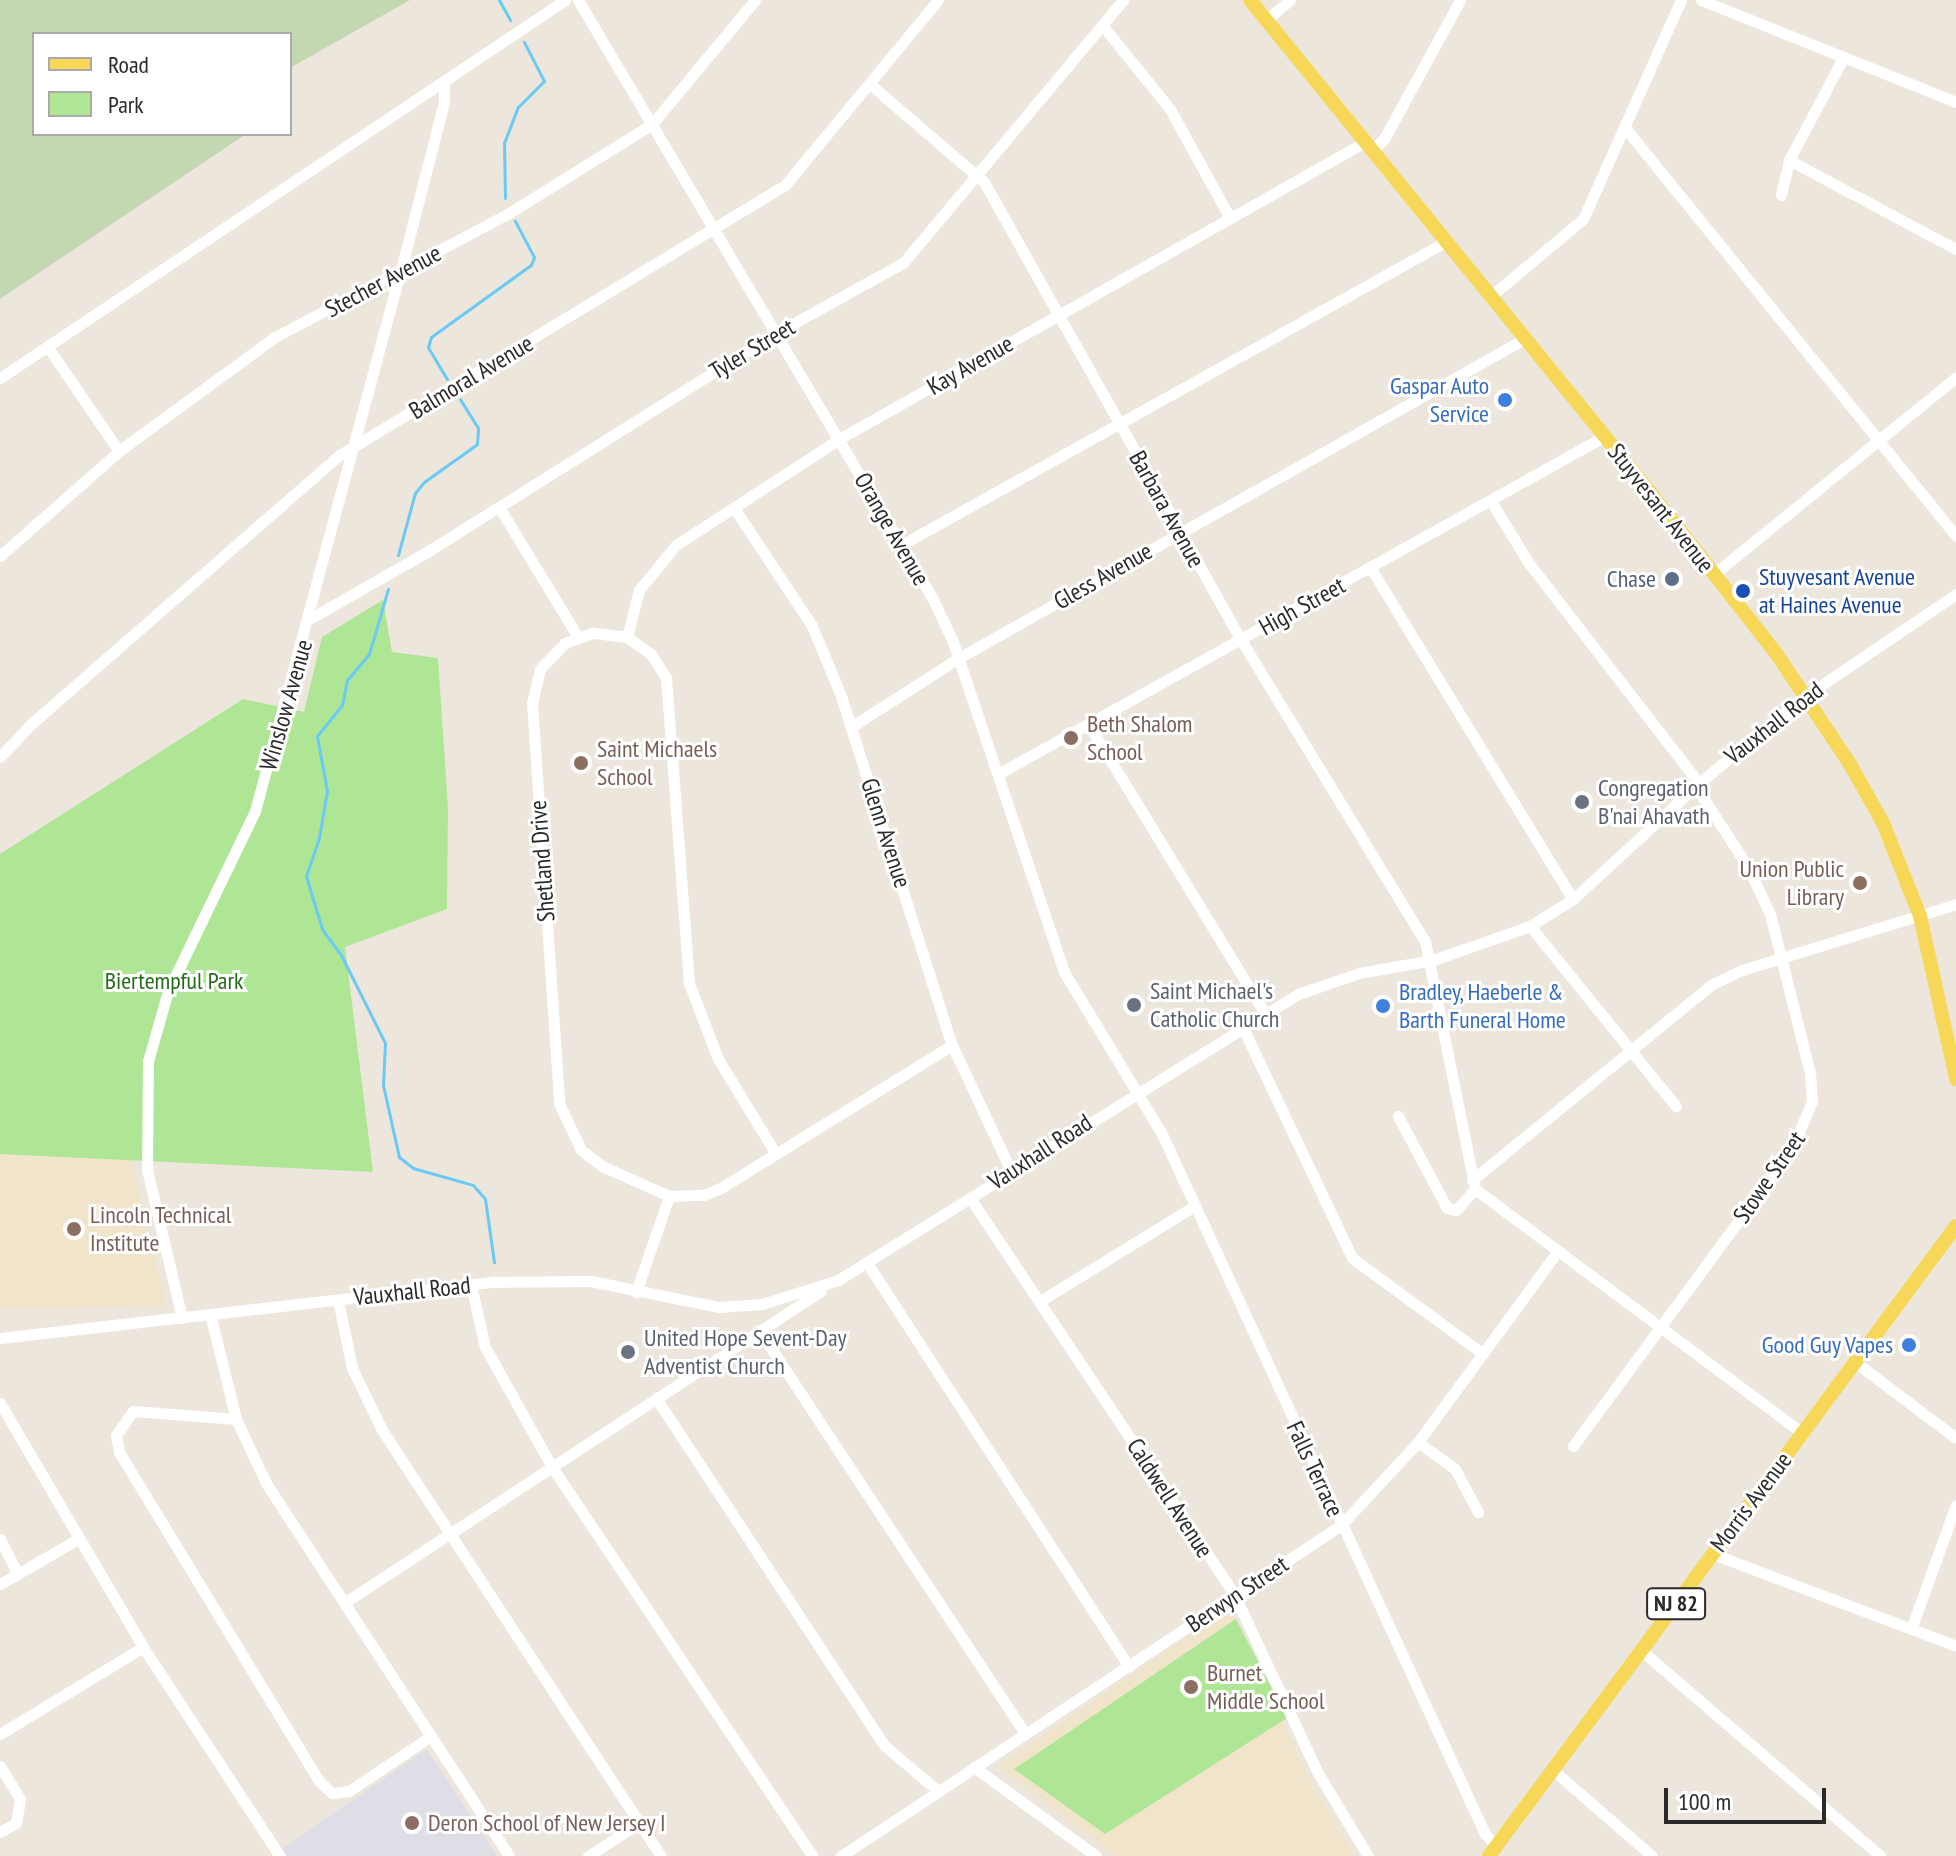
<!DOCTYPE html>
<html>
<head>
<meta charset="utf-8">
<style>
	body { margin:0 }
	#map { position:relative; width:1956px; height:1856px; overflow:hidden; background:#ede6dc; font-family:"PT Sans Narrow",sans-serif }
	div>[style] { position:absolute }
	[style*='--x'] { left:calc(var(--x)*1px); top:calc(var(--y)*1px); width:calc(var(--w)*1px); rotate:calc(var(--a)*1deg) }
	.industrial>* { inset:0; background:#dfdde5 }
	.education>* { inset:0; background:#f0e5ca }
	.green>* { inset:0; background:#aee696 }
	.cemetery>* { inset:0; background:#c3d8b2 }
	.stream>* { height:3px; margin:-1.5px; padding:0 1.5px; transform-origin:1.5px; border-radius:1.5px; background:#6acaf4 }
	.minor>* { height:11px; margin:-5.5px; padding:0 5.5px; transform-origin:5.5px; border-radius:5.5px; background:#fff }
	.major>* { height:14px; margin:-7px; padding:0 7px; transform-origin:7px; border-radius:7px; background:#f7d757 }
	.dots>* { width:22px; height:22px; translate:-50% -50%; box-sizing:border-box; border:4px solid #fff; border-radius:50% }
	span { translate:-50% -50%; white-space:nowrap; text-align:center; line-height:1.15; -webkit-text-stroke:6px #fff; paint-order:stroke }
	.shield-label span { padding:2px 6px; background:#fff; border:2px solid; border-radius:6px; -webkit-text-stroke-width:0 }
	.shield-label { font-size:22px; color:#2a2a2a; font-weight:700 }
	.street-label { font-size:24px; color:#2a2a2a }
	.shop-label { font-size:24px; color:#366cbe }
	.right { translate:-100% -50%; text-align:right }
	.left { translate:0 -50%; text-align:left }
	.transit-label { font-size:24px; color:#164399 }
	.service-label { font-size:24px; color:#4e5e75 }
	.education-label { font-size:24px; color:#785e54 }
	.worship-label { font-size:24px; color:#5b616d }
	.park-label { font-size:24px; color:#256b17 }
	.legend { position:absolute; left:32px; top:32px; width:260px; height:104px; box-sizing:border-box; background:#fff; border:2px solid #aaa; margin:0; padding:10px 14px; list-style:none; font-size:24px; color:#2a2a2a }
	.legend li { display:flex; align-items:center; gap:16px; height:40px }
	.legend b { width:40px; border:2px solid #aaa }
	.scale { position:absolute; left:1664px; top:1788px; width:162px; height:36px; box-sizing:border-box; border:4px solid #2a2a2a; border-top:0; padding-left:10px; font-size:24px; line-height:28px; white-space:nowrap; color:#2a2a2a; -webkit-text-stroke:6px #fff; paint-order:stroke }
</style>
</head>
<body>
<div id="map">
	<div class="industrial">
		<div style="clip-path:polygon(427px 1749px,497px 1856px,275px 1856px,274px 1854px)"></div>
	</div>
	<div class="education">
		<div style="clip-path:polygon(0 1151px,129px 1151px,166px 1306px,0 1309px)"></div>
		<div style="clip-path:polygon(1230px 1607px,1305px 1770px,1354px 1856px,1117px 1856px,998px 1766px)"></div>
	</div>
	<div class="green">
		<div style="clip-path:polygon(383px 600px,392px 652px,438px 658px,448px 808px,447px 909px,345px 947px,373px 1172px,0 1154px,0 854px,243px 699px,304px 712px,322px 637px)"></div>
		<div style="clip-path:polygon(1236px 1619px,1287px 1718px,1105px 1834px,1014px 1769px)"></div>
	</div>
	<div class="cemetery">
		<div style="clip-path:polygon(0 0,410px 0,290px 68px,290px 34px,34px 34px,34px 134px,246px 134px,0 299px)"></div>
	</div>
	<div class="stream">
		<div style="--x:499;--y:0;--w:23;--a:61"></div>
		<div style="--x:505;--y:198;--w:55;--a:-91"></div>
		<div style="--x:504;--y:143;--w:39;--a:-69"></div>
		<div style="--x:518;--y:107;--w:37;--a:-45"></div>
		<div style="--x:544;--y:81;--w:44;--a:-117.1"></div>
		<div style="--x:447;--y:379;--w:37;--a:-121"></div>
		<div style="--x:428;--y:347;--w:10;--a:-73"></div>
		<div style="--x:431;--y:337;--w:123;--a:-35.8"></div>
		<div style="--x:531;--y:265;--w:9;--a:-69"></div>
		<div style="--x:534;--y:257;--w:41;--a:-117.8"></div>
		<div style="--x:398;--y:555;--w:64;--a:-74.7"></div>
		<div style="--x:415;--y:493;--w:14;--a:-51"></div>
		<div style="--x:424;--y:482;--w:65;--a:-35.6"></div>
		<div style="--x:477;--y:444;--w:16;--a:-86"></div>
		<div style="--x:478;--y:428;--w:34;--a:-122"></div>
		<div style="--x:388;--y:589;--w:68;--a:106.3"></div>
		<div style="--x:369;--y:654;--w:34;--a:130"></div>
		<div style="--x:347;--y:680;--w:25;--a:101"></div>
		<div style="--x:342;--y:705;--w:40;--a:129"></div>
		<div style="--x:317;--y:736;--w:56;--a:79.7"></div>
		<div style="--x:327;--y:791;--w:48;--a:99.7"></div>
		<div style="--x:319;--y:838;--w:40;--a:108.9"></div>
		<div style="--x:306;--y:876;--w:55;--a:73.2"></div>
		<div style="--x:322;--y:929;--w:32;--a:54"></div>
		<div style="--x:341;--y:955;--w:98;--a:63.4"></div>
		<div style="--x:385;--y:1043;--w:42;--a:92.7"></div>
		<div style="--x:383;--y:1085;--w:74;--a:77.5"></div>
		<div style="--x:399;--y:1157;--w:18;--a:38"></div>
		<div style="--x:413;--y:1168;--w:62;--a:15.8"></div>
		<div style="--x:473;--y:1185;--w:18;--a:49"></div>
		<div style="--x:485;--y:1199;--w:64;--a:81.9"></div>
	</div>
	<div class="minor">
		<div style="--x:578;--y:0;--w:696;--a:59.35"></div>
		<div style="--x:933;--y:599;--w:47;--a:65.1"></div>
		<div style="--x:953;--y:642;--w:348;--a:71.4"></div>
		<div style="--x:1064;--y:972;--w:187;--a:58.8"></div>
		<div style="--x:1161;--y:1132;--w:773;--a:65.22"></div>
		<div style="--x:1485;--y:1834;--w:16;--a:47"></div>
		<div style="--x:1701;--y:0;--w:275;--a:21.8"></div>
		<div style="--x:1266;--y:20;--w:31;--a:-40"></div>
		<div style="--x:1102;--y:25;--w:108;--a:51"></div>
		<div style="--x:1170;--y:109;--w:124;--a:61.2"></div>
		<div style="--x:870;--y:84;--w:150;--a:40.7"></div>
		<div style="--x:984;--y:182;--w:525;--a:60.7"></div>
		<div style="--x:1241;--y:640;--w:353;--a:58.6"></div>
		<div style="--x:1425;--y:941;--w:253;--a:78.6"></div>
		<div style="--x:1475;--y:1189;--w:408;--a:36.7"></div>
		<div style="--x:1626;--y:129;--w:524;--a:50.96"></div>
		<div style="--x:1372;--y:151;--w:17;--a:-45"></div>
		<div style="--x:1384;--y:139;--w:158;--a:-61.3"></div>
		<div style="--x:1789;--y:160;--w:189;--a:28.1"></div>
		<div style="--x:1781;--y:195;--w:36;--a:-77"></div>
		<div style="--x:1789;--y:160;--w:115;--a:-62.1"></div>
		<div style="--x:1491;--y:296;--w:120;--a:-39.9"></div>
		<div style="--x:1583;--y:219;--w:240;--a:-65.9"></div>
		<div style="--x:47;--y:346;--w:127;--a:55.6"></div>
		<div style="--x:0;--y:378;--w:680;--a:-33.78"></div>
		<div style="--x:1491;--y:501;--w:71;--a:58.8"></div>
		<div style="--x:1528;--y:562;--w:279;--a:52.3"></div>
		<div style="--x:499;--y:507;--w:152;--a:58.7"></div>
		<div style="--x:734;--y:508;--w:141;--a:56.5"></div>
		<div style="--x:812;--y:626;--w:76;--a:67.5"></div>
		<div style="--x:841;--y:696;--w:366;--a:72.4"></div>
		<div style="--x:952;--y:1045;--w:139;--a:64.9"></div>
		<div style="--x:901;--y:545;--w:625;--a:-29.11"></div>
		<div style="--x:0;--y:556;--w:159;--a:-41.4"></div>
		<div style="--x:119;--y:451;--w:193;--a:-36.2"></div>
		<div style="--x:275;--y:337;--w:265;--a:-27.9"></div>
		<div style="--x:509;--y:213;--w:168;--a:-31.9"></div>
		<div style="--x:652;--y:124;--w:161;--a:-50.3"></div>
		<div style="--x:1370;--y:567;--w:389;--a:58.6"></div>
		<div style="--x:1714;--y:574;--w:312;--a:-39.1"></div>
		<div style="--x:311;--y:618;--w:137;--a:-29.7"></div>
		<div style="--x:430;--y:550;--w:408;--a:-32.1"></div>
		<div style="--x:776;--y:333;--w:145;--a:-28.9"></div>
		<div style="--x:903;--y:263;--w:343;--a:-50.1"></div>
		<div style="--x:627;--y:637;--w:49;--a:-75.7"></div>
		<div style="--x:639;--y:590;--w:58;--a:-50.6"></div>
		<div style="--x:676;--y:545;--w:194;--a:-33"></div>
		<div style="--x:839;--y:439;--w:604;--a:-29.45"></div>
		<div style="--x:1089;--y:725;--w:336;--a:58.6"></div>
		<div style="--x:851;--y:727;--w:126;--a:-32.7"></div>
		<div style="--x:957;--y:659;--w:653;--a:-29.43"></div>
		<div style="--x:0;--y:757;--w:45;--a:-46.8"></div>
		<div style="--x:31;--y:724;--w:408;--a:-41.1"></div>
		<div style="--x:338;--y:456;--w:523;--a:-31.23"></div>
		<div style="--x:785;--y:185;--w:240;--a:-50.4"></div>
		<div style="--x:998;--y:774;--w:695;--a:-29.11"></div>
		<div style="--x:1530;--y:926;--w:232;--a:51"></div>
		<div style="--x:1242;--y:1026;--w:257;--a:64.6"></div>
		<div style="--x:1352;--y:1258;--w:162;--a:36.2"></div>
		<div style="--x:1398;--y:1116;--w:104;--a:62"></div>
		<div style="--x:1447;--y:1208;--w:9;--a:13"></div>
		<div style="--x:1456;--y:1210;--w:28;--a:-48"></div>
		<div style="--x:776;--y:1154;--w:111;--a:-121.4"></div>
		<div style="--x:718;--y:1059;--w:81;--a:-110.9"></div>
		<div style="--x:689;--y:983;--w:306;--a:-94.3"></div>
		<div style="--x:666;--y:678;--w:28;--a:-122"></div>
		<div style="--x:651;--y:654;--w:29;--a:-145"></div>
		<div style="--x:627;--y:637;--w:35;--a:-173"></div>
		<div style="--x:592;--y:633;--w:29;--a:160"></div>
		<div style="--x:565;--y:643;--w:36;--a:134"></div>
		<div style="--x:540;--y:669;--w:35;--a:103"></div>
		<div style="--x:532;--y:703;--w:401;--a:86.1"></div>
		<div style="--x:559;--y:1103;--w:52;--a:64.9"></div>
		<div style="--x:581;--y:1150;--w:26;--a:37"></div>
		<div style="--x:602;--y:1166;--w:73;--a:24.1"></div>
		<div style="--x:669;--y:1196;--w:34;--a:-2"></div>
		<div style="--x:703;--y:1195;--w:17;--a:-21"></div>
		<div style="--x:719;--y:1189;--w:274;--a:-31.7"></div>
		<div style="--x:1472;--y:1180;--w:308;--a:-39.2"></div>
		<div style="--x:1711;--y:985;--w:34;--a:-26"></div>
		<div style="--x:1742;--y:970;--w:224;--a:-17.1"></div>
		<div style="--x:970;--y:1198;--w:478;--a:56.3"></div>
		<div style="--x:1235;--y:1596;--w:198;--a:64.9"></div>
		<div style="--x:1319;--y:1775;--w:95;--a:58.8"></div>
		<div style="--x:867;--y:1263;--w:481;--a:57"></div>
		<div style="--x:471;--y:1285;--w:64;--a:77.3"></div>
		<div style="--x:485;--y:1347;--w:137;--a:60.8"></div>
		<div style="--x:552;--y:1467;--w:468;--a:56.2"></div>
		<div style="--x:636;--y:1292;--w:102;--a:-71"></div>
		<div style="--x:338;--y:1300;--w:69;--a:78.4"></div>
		<div style="--x:352;--y:1368;--w:69;--a:64.2"></div>
		<div style="--x:382;--y:1430;--w:509;--a:56.78"></div>
		<div style="--x:1040;--y:1301;--w:180;--a:-31.6"></div>
		<div style="--x:210;--y:1314;--w:108;--a:76.1"></div>
		<div style="--x:236;--y:1419;--w:71;--a:64.9"></div>
		<div style="--x:266;--y:1483;--w:445;--a:56.9"></div>
		<div style="--x:182;--y:1318;--w:152;--a:-103.3"></div>
		<div style="--x:147;--y:1170;--w:109;--a:-89.5"></div>
		<div style="--x:148;--y:1061;--w:73;--a:-74.1"></div>
		<div style="--x:168;--y:991;--w:200;--a:-64.2"></div>
		<div style="--x:255;--y:811;--w:577;--a:-74.93"></div>
		<div style="--x:405;--y:254;--w:157;--a:-75.6"></div>
		<div style="--x:444;--y:102;--w:21;--a:-90"></div>
		<div style="--x:759;--y:1330;--w:481;--a:56.6"></div>
		<div style="--x:0;--y:1338;--w:498;--a:-6.5"></div>
		<div style="--x:495;--y:1282;--w:96;--a:-0.6"></div>
		<div style="--x:591;--y:1281;--w:131;--a:11.5"></div>
		<div style="--x:719;--y:1307;--w:43;--a:-4"></div>
		<div style="--x:762;--y:1304;--w:80;--a:-17.5"></div>
		<div style="--x:838;--y:1280;--w:542;--a:-31.87"></div>
		<div style="--x:1298;--y:994;--w:65;--a:-19"></div>
		<div style="--x:1359;--y:973;--w:75;--a:-10"></div>
		<div style="--x:1433;--y:960;--w:103;--a:-19.3"></div>
		<div style="--x:1530;--y:926;--w:51;--a:-32.1"></div>
		<div style="--x:1573;--y:899;--w:171;--a:-42.6"></div>
		<div style="--x:1699;--y:783;--w:136;--a:-39.3"></div>
		<div style="--x:1804;--y:697;--w:184;--a:-34.1"></div>
		<div style="--x:1855;--y:1362;--w:126;--a:37"></div>
		<div style="--x:656;--y:1398;--w:417;--a:56.7"></div>
		<div style="--x:885;--y:1746;--w:70;--a:40.3"></div>
		<div style="--x:0;--y:1403;--w:283;--a:59.6"></div>
		<div style="--x:143;--y:1647;--w:250;--a:56.8"></div>
		<div style="--x:236;--y:1419;--w:103;--a:-175.6"></div>
		<div style="--x:133;--y:1411;--w:29;--a:125"></div>
		<div style="--x:116;--y:1435;--w:17;--a:80"></div>
		<div style="--x:119;--y:1452;--w:386;--a:58.7"></div>
		<div style="--x:320;--y:1782;--w:16;--a:43"></div>
		<div style="--x:332;--y:1793;--w:17;--a:-7"></div>
		<div style="--x:349;--y:1791;--w:99;--a:-33.9"></div>
		<div style="--x:1418;--y:1442;--w:46;--a:36.1"></div>
		<div style="--x:1455;--y:1469;--w:49;--a:61.9"></div>
		<div style="--x:1573;--y:1446;--w:370;--a:-53.7"></div>
		<div style="--x:1792;--y:1148;--w:51;--a:-66.9"></div>
		<div style="--x:1812;--y:1101;--w:28;--a:-94"></div>
		<div style="--x:1810;--y:1073;--w:164;--a:-104.1"></div>
		<div style="--x:1770;--y:914;--w:52;--a:-115.1"></div>
		<div style="--x:1748;--y:867;--w:95;--a:-123"></div>
		<div style="--x:0;--y:1539;--w:39;--a:63"></div>
		<div style="--x:1713;--y:1554;--w:260;--a:20.7"></div>
		<div style="--x:0;--y:1584;--w:90;--a:-30"></div>
		<div style="--x:344;--y:1603;--w:570;--a:-33.19"></div>
		<div style="--x:1911;--y:1629;--w:132;--a:-70.1"></div>
		<div style="--x:1642;--y:1651;--w:314;--a:40.7"></div>
		<div style="--x:0;--y:1734;--w:167;--a:-31.3"></div>
		<div style="--x:0;--y:1766;--w:39;--a:59"></div>
		<div style="--x:20;--y:1799;--w:24;--a:99"></div>
		<div style="--x:16;--y:1823;--w:18;--a:151"></div>
		<div style="--x:974;--y:1767;--w:151;--a:36.1"></div>
		<div style="--x:1553;--y:1770;--w:131;--a:41"></div>
		<div style="--x:588;--y:1856;--w:61;--a:-32.9"></div>
		<div style="--x:841;--y:1856;--w:600;--a:-33.5"></div>
		<div style="--x:1341;--y:1525;--w:113;--a:-47.1"></div>
		<div style="--x:1418;--y:1442;--w:237;--a:-53.8"></div>
	</div>
	<div class="major">
		<div style="--x:1250;--y:0;--w:634;--a:50.89"></div>
		<div style="--x:1650;--y:492;--w:208;--a:52"></div>
		<div style="--x:1778;--y:656;--w:132;--a:56.4"></div>
		<div style="--x:1851;--y:766;--w:65;--a:60.7"></div>
		<div style="--x:1883;--y:823;--w:100;--a:68.3"></div>
		<div style="--x:1920;--y:916;--w:167;--a:77.5"></div>
		<div style="--x:1489;--y:1856;--w:784;--a:-53.45"></div>
	</div>
	<div class="dots">
		<div style="left:1505px;top:400px;background:#3f7fe0"></div>
		<div style="left:1672px;top:579px;background:#5c6f8a"></div>
		<div style="left:1743px;top:591px;background:#1a4fb4"></div>
		<div style="left:1071px;top:738px;background:#8d6e63"></div>
		<div style="left:581px;top:763px;background:#8d6e63"></div>
		<div style="left:1582px;top:802px;background:#6b7280"></div>
		<div style="left:1860px;top:883px;background:#8d6e63"></div>
		<div style="left:1134px;top:1005px;background:#6b7280"></div>
		<div style="left:1383px;top:1006px;background:#3f7fe0"></div>
		<div style="left:74px;top:1229px;background:#8d6e63"></div>
		<div style="left:1909px;top:1345px;background:#3f7fe0"></div>
		<div style="left:628px;top:1352px;background:#6b7280"></div>
		<div style="left:1191px;top:1687px;background:#8d6e63"></div>
		<div style="left:412px;top:1823px;background:#8d6e63"></div>
	</div>
	<div class="shield-label">
		<span style="left:1676px;top:1604px">NJ 82</span>
	</div>
	<div class="street-label">
		<span style="left:383px;top:281px;rotate:-28deg">Stecher Avenue</span>
		<span style="left:752px;top:349px;rotate:-31deg">Tyler Street</span>
		<span style="left:970px;top:365px;rotate:-30deg">Kay Avenue</span>
		<span style="left:471px;top:377px;rotate:-31deg">Balmoral Avenue</span>
		<span style="left:1661px;top:508px;rotate:52deg">Stuyvesant Avenue</span>
		<span style="left:1167px;top:509px;rotate:61deg">Barbara Avenue</span>
		<span style="left:892px;top:529px;rotate:60deg">Orange Avenue</span>
		<span style="left:1103px;top:576px;rotate:-30deg">Gless Avenue</span>
		<span style="left:1302px;top:606px;rotate:-29deg">High Street</span>
		<span style="left:286px;top:705px;rotate:-74deg">Winslow Avenue</span>
		<span style="left:1774px;top:723px;rotate:-38deg">Vauxhall Road</span>
		<span style="left:886px;top:833px;rotate:72deg">Glenn Avenue</span>
		<span style="left:542px;top:861px;rotate:-94deg">Shetland Drive</span>
		<span style="left:1040px;top:1152px;rotate:-33deg">Vauxhall Road</span>
		<span style="left:1769px;top:1177px;rotate:-55deg">Stowe Street</span>
		<span style="left:412px;top:1291px;rotate:-6deg">Vauxhall Road</span>
		<span style="left:1315px;top:1469px;rotate:65deg">Falls Terrace</span>
		<span style="left:1170px;top:1498px;rotate:57deg">Caldwell Avenue</span>
		<span style="left:1751px;top:1502px;rotate:-53deg">Morris Avenue</span>
		<span style="left:1237px;top:1594px;rotate:-34deg">Berwyn Street</span>
	</div>
	<div class="shop-label">
		<span class="right" style="left:1489px;top:400px">Gaspar Auto<br>Service</span>
		<span class="left" style="left:1399px;top:1006px">Bradley, Haeberle &amp;<br>Barth Funeral Home</span>
		<span class="right" style="left:1893px;top:1345px">Good Guy Vapes</span>
	</div>
	<div class="transit-label">
		<span class="left" style="left:1759px;top:591px">Stuyvesant Avenue<br>at Haines Avenue</span>
	</div>
	<div class="service-label">
		<span class="right" style="left:1656px;top:579px">Chase</span>
	</div>
	<div class="education-label">
		<span class="left" style="left:1087px;top:738px">Beth Shalom<br>School</span>
		<span class="left" style="left:597px;top:763px">Saint Michaels<br>School</span>
		<span class="right" style="left:1844px;top:883px">Union Public<br>Library</span>
		<span class="left" style="left:90px;top:1229px">Lincoln Technical<br>Institute</span>
		<span class="left" style="left:1207px;top:1687px">Burnet<br>Middle School</span>
		<span class="left" style="left:428px;top:1823px">Deron School of New Jersey I</span>
	</div>
	<div class="worship-label">
		<span class="left" style="left:1598px;top:802px">Congregation<br>B'nai Ahavath</span>
		<span class="left" style="left:1150px;top:1005px">Saint Michael's<br>Catholic Church</span>
		<span class="left" style="left:644px;top:1352px">United Hope Sevent-Day<br>Adventist Church</span>
	</div>
	<div class="park-label">
		<span style="left:174px;top:981px">Biertempful Park</span>
	</div>
	<ul class="legend">
	<li><b style="height:10px;background:#f7d757"></b>Road</li>
	<li><b style="height:22px;background:#aee696"></b>Park</li>
	</ul>
	<div class="scale">100 m</div>
</div>
</body>
</html>
